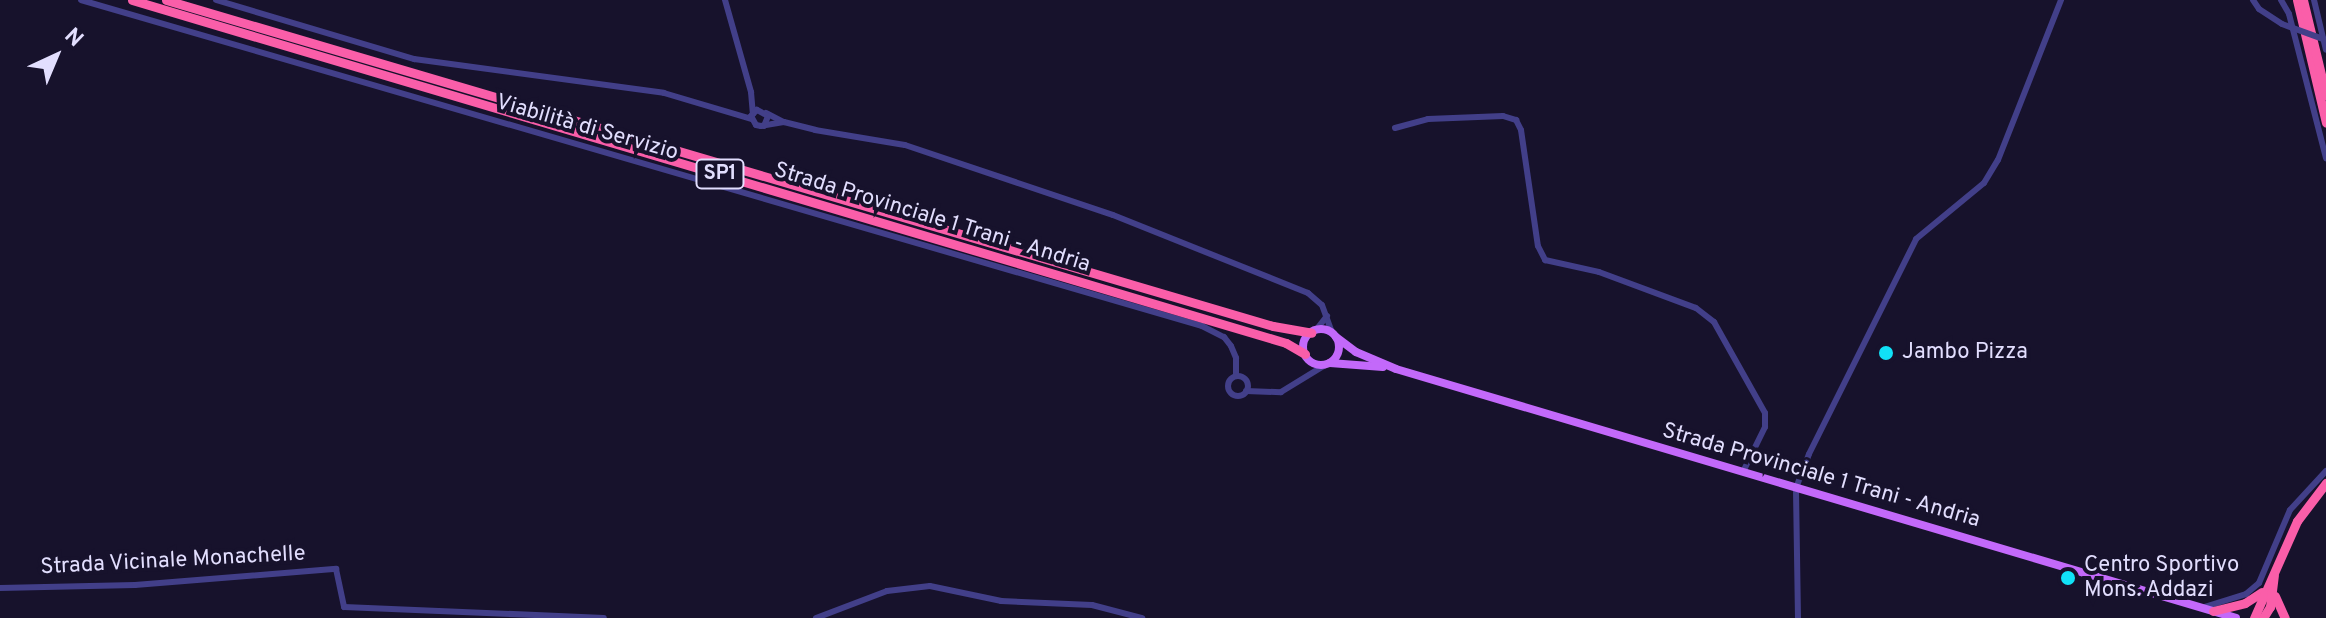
<!DOCTYPE html>
<html>
<head>
<meta charset="utf-8">
<style>
	body { margin:0 }
	#map { position:relative; width:2326px; height:618px; overflow:hidden; background:#17122c; font-family:Overpass,sans-serif }
	div>[style] { position:absolute }
	[style*='--x'] { left:calc(var(--x)*1px); top:calc(var(--y)*1px); width:calc(var(--w)*1px); rotate:calc(var(--a)*1deg) }
	.minor>* { height:6px; margin:-3px; padding:0 3px; transform-origin:3px; border-radius:3px; background:#423f89 }
	.minor>.ring { margin:-3px; padding:0; box-sizing:content-box; background:none; border:6px solid #423f89; border-radius:50% }
	.major>* { height:8px; margin:-4px; padding:0 4px; transform-origin:4px; border-radius:4px; background:#c369fa }
	.major>.ring { margin:-4px; padding:0; box-sizing:content-box; background:none; border:8px solid #c369fa; border-radius:50% }
	.highway>* { height:9px; margin:-4.5px; padding:0 4.5px; transform-origin:4.5px; border-radius:4.5px; background:#fa5ea9 }
	.minor-bridge>* { height:6px; margin:-3px; padding:0 3px; transform-origin:3px; border-radius:3px; background:#423f89 }
	.dots>* { width:22px; height:22px; translate:-50% -50%; box-sizing:border-box; border:4px solid #17122c; border-radius:50% }
	span { translate:-50% -50%; white-space:nowrap; text-align:center; line-height:1.15; -webkit-text-stroke:8px #17122c; paint-order:stroke }
	.shield-label span { padding:2px 6px; background:#17122c; border:2px solid; border-radius:6px; -webkit-text-stroke-width:0 }
	.shield-label { font-size:20px; color:#e2defe; font-weight:700 }
	.street-label { font-size:22px; color:#e2defe }
	.poi-label { font-size:22px; color:#e2defe }
	.left { translate:0 -50%; text-align:left }
	.north { position:absolute; left:16px; top:16px; width:80px; height:80px; -webkit-text-stroke:6px #17122c; paint-order:stroke; rotate:44deg; font-size:22px; font-weight:700; line-height:32px; text-align:center; color:#e2defe }
	.north::after { content:''; display:block; margin:auto; width:28px; height:36px; background:#e2defe; clip-path:polygon(50% 0,100% 100%,50% 72%,0 100%) }
</style>
</head>
<body>
<div id="map">
	<div class="minor">
		<div style="--x:81;--y:0;--w:1167;--a:16.22"></div>
		<div style="--x:1202;--y:326;--w:25;--a:27"></div>
		<div style="--x:1224;--y:337;--w:11;--a:52"></div>
		<div style="--x:1231;--y:346;--w:13;--a:67"></div>
		<div style="--x:1236;--y:358;--w:18;--a:90"></div>
		<div style="--x:216;--y:0;--w:207;--a:16.6"></div>
		<div style="--x:414;--y:59;--w:252;--a:7.7"></div>
		<div style="--x:664;--y:93;--w:91;--a:16.6"></div>
		<div style="--x:725;--y:0;--w:96;--a:74.2"></div>
		<div style="--x:751;--y:92;--w:22;--a:85"></div>
		<div style="--x:2253;--y:0;--w:11;--a:56"></div>
		<div style="--x:2259;--y:9;--w:27;--a:33"></div>
		<div style="--x:2281;--y:0;--w:16;--a:60"></div>
		<div style="--x:2289;--y:14;--w:149;--a:75.6"></div>
		<div style="--x:2314;--y:0;--w:51;--a:76.5"></div>
		<div style="--x:766;--y:113;--w:20;--a:27"></div>
		<div style="--x:784;--y:122;--w:32;--a:14"></div>
		<div style="--x:815;--y:130;--w:91;--a:9.5"></div>
		<div style="--x:905;--y:145;--w:219;--a:18.6"></div>
		<div style="--x:1113;--y:215;--w:210;--a:21.8"></div>
		<div style="--x:1308;--y:293;--w:18;--a:41"></div>
		<div style="--x:1322;--y:305;--w:30;--a:70"></div>
		<div style="--x:764;--y:126;--w:11;--a:-68"></div>
		<div style="--x:768;--y:116;--w:13;--a:-151"></div>
		<div style="--x:757;--y:110;--w:8;--a:135"></div>
		<div style="--x:751;--y:116;--w:10;--a:61"></div>
		<div style="--x:756;--y:125;--w:5;--a:11"></div>
		<div style="--x:761;--y:126;--w:23;--a:-10"></div>
		<div style="--x:1395;--y:128;--w:34;--a:-15"></div>
		<div style="--x:1428;--y:119;--w:75;--a:-2.3"></div>
		<div style="--x:1503;--y:116;--w:14;--a:17"></div>
		<div style="--x:1516;--y:120;--w:11;--a:63"></div>
		<div style="--x:1521;--y:130;--w:117;--a:81.7"></div>
		<div style="--x:1538;--y:246;--w:16;--a:63"></div>
		<div style="--x:1545;--y:260;--w:55;--a:12.5"></div>
		<div style="--x:1599;--y:272;--w:103;--a:20.4"></div>
		<div style="--x:1696;--y:308;--w:23;--a:38"></div>
		<div style="--x:1714;--y:322;--w:104;--a:60.7"></div>
		<div style="--x:1765;--y:413;--w:14;--a:90"></div>
		<div style="--x:1765;--y:427;--w:50;--a:116.1"></div>
		<div style="--x:1316;--y:330;--w:18;--a:-52"></div>
		<div class="ring" style="left:1228px;top:376px;width:14px;height:14px"></div>
		<div style="--x:1246;--y:391;--w:35;--a:2"></div>
		<div style="--x:1281;--y:392;--w:52;--a:-31.5"></div>
		<div style="--x:0;--y:588;--w:135;--a:-1.3"></div>
		<div style="--x:135;--y:585;--w:202;--a:-4.6"></div>
		<div style="--x:336;--y:569;--w:39;--a:78"></div>
		<div style="--x:344;--y:607;--w:260;--a:2.4"></div>
		<div style="--x:2201;--y:608;--w:47;--a:-17.3"></div>
		<div style="--x:2246;--y:594;--w:17;--a:-40"></div>
		<div style="--x:2259;--y:583;--w:79;--a:-67"></div>
		<div style="--x:2290;--y:510;--w:53;--a:-47.3"></div>
		<div style="--x:816;--y:618;--w:76;--a:-20.8"></div>
		<div style="--x:887;--y:591;--w:43;--a:-6.6"></div>
		<div style="--x:930;--y:586;--w:73;--a:11.9"></div>
		<div style="--x:1001;--y:601;--w:91;--a:2.5"></div>
		<div style="--x:1092;--y:605;--w:52;--a:14.6"></div>
		<div style="--x:1798;--y:618;--w:130;--a:-90.9"></div>
		<div style="--x:1796;--y:488;--w:36;--a:-69"></div>
		<div style="--x:1809;--y:454;--w:240;--a:-63.5"></div>
		<div style="--x:1916;--y:239;--w:88;--a:-39.5"></div>
		<div style="--x:1984;--y:183;--w:27;--a:-59"></div>
		<div style="--x:1998;--y:160;--w:172;--a:-68.5"></div>
	</div>
	<div class="major">
		<div class="ring" style="left:1303px;top:329px;width:28px;height:28px"></div>
		<div style="--x:1336;--y:337;--w:25;--a:37"></div>
		<div style="--x:1356;--y:352;--w:43;--a:23"></div>
		<div style="--x:1396;--y:369;--w:876;--a:16.51"></div>
		<div style="--x:1330;--y:363;--w:53;--a:4.3"></div>
	</div>
	<div class="highway">
		<div style="--x:132;--y:0;--w:1204;--a:16.55"></div>
		<div style="--x:1286;--y:343;--w:22;--a:30"></div>
		<div style="--x:166;--y:0;--w:1154;--a:16.41"></div>
		<div style="--x:1273;--y:326;--w:39;--a:10"></div>
		<div style="--x:2297;--y:0;--w:126;--a:76.7"></div>
		<div style="--x:2303;--y:0;--w:98;--a:76.4"></div>
		<div style="--x:2275;--y:596;--w:24;--a:66"></div>
		<div style="--x:2213;--y:611;--w:33;--a:-14"></div>
		<div style="--x:2245;--y:603;--w:20;--a:-33"></div>
		<div style="--x:2254;--y:618;--w:106;--a:-66.1"></div>
		<div style="--x:2297;--y:521;--w:48;--a:-52.7"></div>
		<div style="--x:2263;--y:618;--w:13;--a:-58"></div>
		<div style="--x:2270;--y:607;--w:32;--a:-83"></div>
	</div>
	<div class="minor-bridge">
		<div style="--x:2282;--y:24;--w:47;--a:20"></div>
	</div>
	<div class="dots">
		<div style="left:1886px;top:353px;background:#11e1f7"></div>
		<div style="left:2068px;top:578px;background:#11e1f7"></div>
	</div>
	<div class="shield-label">
		<span style="left:720px;top:174px">SP1</span>
	</div>
	<div class="street-label">
		<span style="left:587px;top:128px;rotate:16deg">Viabilità di Servizio</span>
		<span style="left:932px;top:218px;rotate:17deg">Strada Provinciale 1 Trani - Andria</span>
		<span style="left:1821px;top:476px;rotate:16deg">Strada Provinciale 1 Trani - Andria</span>
		<span style="left:173px;top:561px;rotate:-3deg">Strada Vicinale Monachelle</span>
	</div>
	<div class="poi-label">
		<span class="left" style="left:1902px;top:353px">Jambo Pizza</span>
		<span class="left" style="left:2084px;top:578px">Centro Sportivo<br>Mons. Addazi</span>
	</div>
	<div class="north">N</div>
</div>
</body>
</html>
